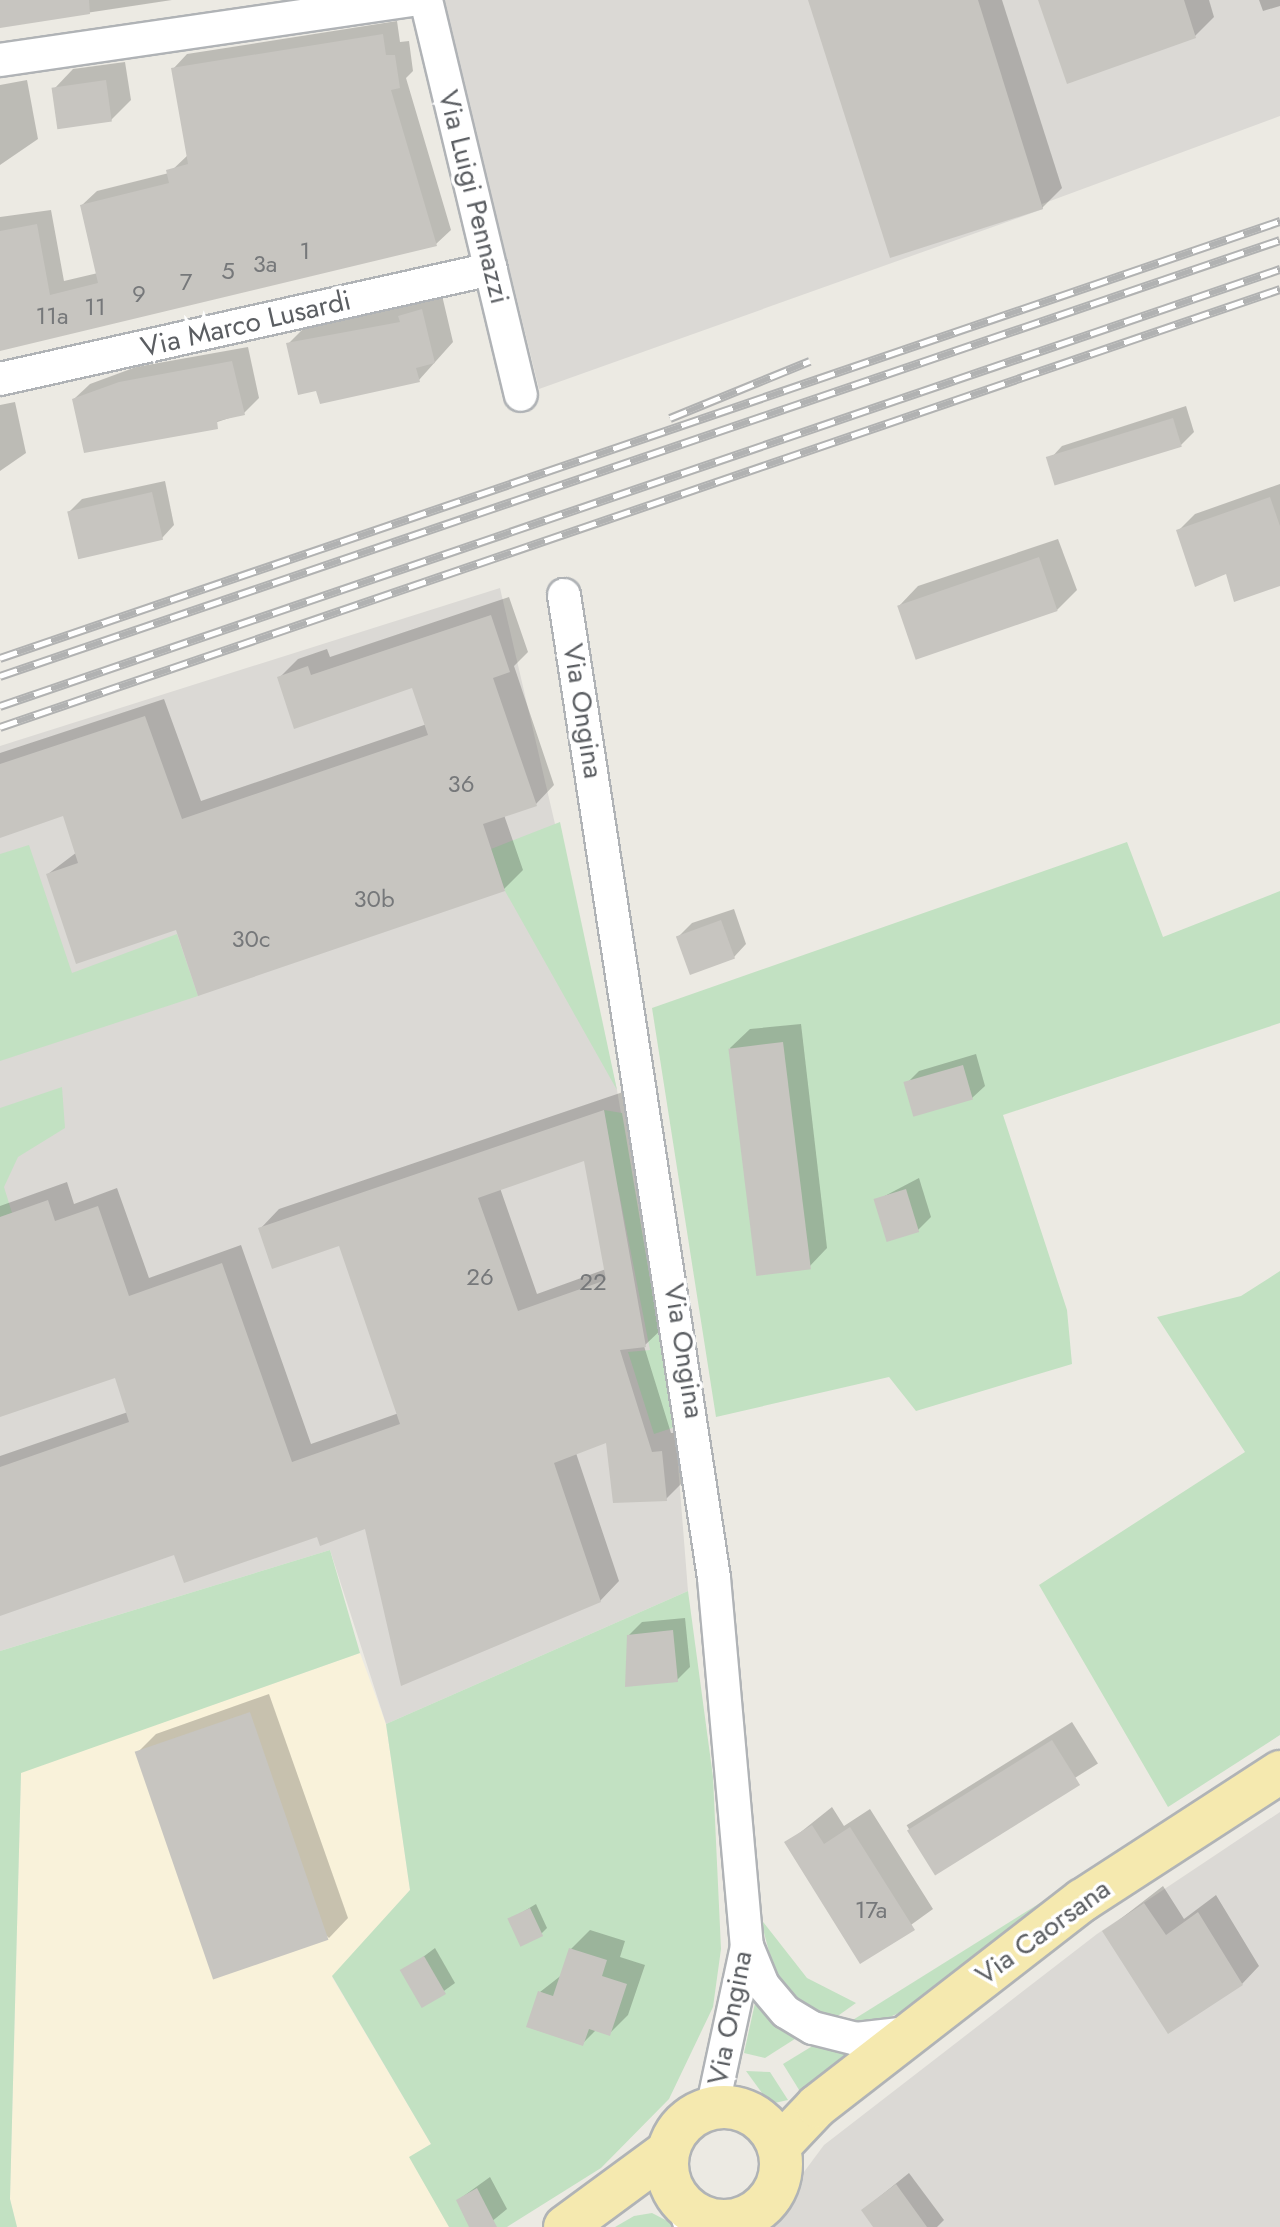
<!DOCTYPE html>
<html>
<head>
<meta charset="utf-8">
<style>
	body { margin:0 }
	#map { position:relative; width:1280px; height:2227px; overflow:hidden; background:#eceae3; font-family:Jost,sans-serif }
	div>[style] { position:absolute }
	[style*='--x'] { left:calc(var(--x)*1px); top:calc(var(--y)*1px); width:calc(var(--w)*1px); rotate:calc(var(--a)*1deg) }
	.commercial>* { inset:0; background:#f9f2da }
	.industrial>* { inset:0; background:#dbd9d5 }
	.green>* { inset:0; background:#c2e1c2 }
	.shadow>* { inset:0; background:#0003; transform-origin:0 0 }
	.building>* { inset:0; background:#c7c5c0; transform-origin:0 0 }
	.roads { filter:drop-shadow(2px 0 #b0b3b6) drop-shadow(-2px 0 #b0b3b6) drop-shadow(0 2px #b0b3b6) drop-shadow(0 -2px #b0b3b6) }
	.minor>* { height:32px; margin:-16px; padding:0 16px; transform-origin:16px; border-radius:16px; background:#fff }
	.major>* { height:42px; margin:-21px; padding:0 21px; transform-origin:21px; border-radius:21px; background:#f5e9af }
	.major>.ring { margin:-21px; padding:0; box-sizing:content-box; background:none; border:42px solid #f5e9af; border-radius:50% }
	.rail>* { height:9px; margin-top:-4.5px; transform-origin:0; background:repeating-linear-gradient(90deg,#fff 0 18px,#b1b2b2 0 36px); box-sizing:border-box; border-block:2px solid #b1b2b2 }
	span { translate:-50% -50%; white-space:nowrap; text-align:center; line-height:1.15; -webkit-text-stroke:7px #fff; paint-order:stroke }
	.number-label { font-size:24px; color:#76787a }
	.number-label span { -webkit-text-stroke-width:0 }
	.street-label { font-size:28px; color:#5b5e62 }
</style>
</head>
<body>
<div id="map">
	<div class="commercial">
		<div style="clip-path:polygon(360px 1653px,386px 1724px,410px 1890px,332px 1977px,431px 2144px,410px 2157px,449px 2227px,17px 2227px,10px 2199px,21px 1772px)"></div>
	</div>
	<div class="industrial">
		<div style="clip-path:polygon(443px 0,1280px 0,1280px 116px,1042px 204px,1043px 209px,539px 389px)"></div>
		<div style="clip-path:polygon(500px 588px,617px 1090px,675px 1427px,688px 1591px,386px 1724px,330px 1550px,0 1651px,0 746px)"></div>
		<div style="clip-path:polygon(1280px 1812px,1280px 2227px,763px 2227px,824px 2145px,1097px 1934px)"></div>
	</div>
	<div class="green">
		<div style="clip-path:polygon(560px 822px,617px 1090px,505px 891px,491px 849px)"></div>
		<div style="clip-path:polygon(1127px 842px,1163px 937px,1280px 891px,1280px 1023px,1003px 1115px,1067px 1310px,1072px 1364px,916px 1411px,889px 1377px,716px 1417px,652px 1008px)"></div>
		<div style="clip-path:polygon(29px 845px,72px 973px,177px 934px,198px 996px,0 1061px,0 854px)"></div>
		<div style="clip-path:polygon(62px 1087px,65px 1128px,18px 1157px,4px 1187px,12px 1213px,0 1217px,0 1108px)"></div>
		<div style="clip-path:polygon(604px 1110px,622px 1113px,675px 1427px,654px 1434px,628px 1352px,650px 1350px,619px 1192px,591px 1197px,611px 1151px)"></div>
		<div style="clip-path:polygon(1280px 1271px,1280px 1735px,1168px 1807px,1039px 1585px,1245px 1452px,1157px 1317px,1241px 1296px)"></div>
		<div style="clip-path:polygon(330px 1550px,360px 1653px,21px 1773px,10px 2199px,17px 2227px,0 2227px,0 1651px)"></div>
		<div style="clip-path:polygon(688px 1591px,713px 1777px,721px 1949px,713px 2007px,669px 2099px,601px 2168px,507px 2227px,449px 2227px,409px 2157px,431px 2144px,332px 1976px,410px 1890px,386px 1724px)"></div>
		<div style="clip-path:polygon(1048px 1898px,905px 2010px,875px 2024px,848px 2023px)"></div>
		<div style="clip-path:polygon(760px 1918px,807px 1978px,856px 2003px,832px 2020px,801px 2005px,777px 1981px)"></div>
		<div style="clip-path:polygon(757px 1994px,801px 2035px,765px 2058px,744px 2053px)"></div>
		<div style="clip-path:polygon(819px 2042px,860px 2048px,801px 2093px,783px 2064px)"></div>
		<div style="clip-path:polygon(746px 2071px,770px 2072px,788px 2100px,770px 2104px)"></div>
		<div style="clip-path:polygon(652px 2213px,679px 2227px,615px 2227px,634px 2216px)"></div>
	</div>
	<div class="shadow">
		<div style="clip-path:polygon(0 0,172px 0,0 26px)"></div>
		<div style="clip-path:polygon(810px 0,1002px 0,1062px 188px,1042px 208px)"></div>
		<div style="clip-path:polygon(1041px 0,1209px 0,1214px 17px,1195px 36px)"></div>
		<div style="clip-path:polygon(1259px 0,1280px 0,1280px 6px,1263px 11px)"></div>
		<div style="clip-path:polygon(397px 21px,400px 42px,409px 41px,413px 71px,406px 78px,451px 230px,436px 244px,0 350px,0 217px,51px 210px,64px 281px,98px 273px,82px 205px,97px 191px,169px 173px,189px 154px,173px 69px,187px 54px)"></div>
		<div style="clip-path:polygon(125px 62px,131px 100px,111px 120px,54px 89px,73px 69px)"></div>
		<div style="clip-path:polygon(27px 80px,38px 139px,0 165px,0 85px)"></div>
		<div style="clip-path:polygon(441px 291px,453px 342px,419px 380px,317px 388px,288px 344px,308px 324px,411px 305px)"></div>
		<div style="clip-path:polygon(248px 347px,259px 398px,244px 413px,176px 436px,74px 399px,90px 384px,136px 367px)"></div>
		<div style="clip-path:polygon(15px 402px,26px 453px,0 471px,0 405px)"></div>
		<div style="clip-path:polygon(1186px 406px,1194px 432px,1181px 445px,1050px 459px,1062px 446px)"></div>
		<div style="clip-path:polygon(165px 481px,174px 525px,162px 538px,70px 511px,82px 499px)"></div>
		<div style="clip-path:polygon(1280px 484px,1280px 584px,1227px 571px,1178px 531px,1195px 514px)"></div>
		<div style="clip-path:polygon(1058px 539px,1077px 590px,1057px 610px,899px 606px,918px 586px)"></div>
		<div style="clip-path:polygon(509px 597px,528px 652px,514px 666px,554px 785px,536px 804px,504px 815px,523px 870px,504px 889px,177px 928px,48px 874px,77px 852px,64px 814px,0 836px,0 753px,164px 699px,201px 801px,427px 724px,414px 686px,279px 678px,298px 659px,327px 649px,330px 657px)"></div>
		<div style="clip-path:polygon(734px 909px,746px 944px,734px 957px,679px 936px,692px 923px)"></div>
		<div style="clip-path:polygon(801px 1024px,827px 1248px,808px 1268px,730px 1048px,750px 1029px)"></div>
		<div style="clip-path:polygon(976px 1054px,985px 1086px,972px 1098px,906px 1084px,919px 1071px)"></div>
		<div style="clip-path:polygon(evenodd,623px 1092px,665px 1326px,644px 1346px,671px 1433px,680px 1433px,685px 1480px,666px 1499px,608px 1441px,576px 1453px,619px 1581px,600px 1601px,366px 1526px,175px 1553px,0 1614px,0 1456px,128px 1412px,116px 1376px,0 1415px,0 1206px,67px 1182px,74px 1204px,117px 1188px,149px 1278px,241px 1245px,311px 1444px,399px 1413px,340px 1244px,260px 1229px,279px 1209px,623px 1092px,586px 1158px,606px 1269px,537px 1294px,500px 1188px,586px 1158px)"></div>
		<div style="clip-path:polygon(919px 1178px,931px 1217px,918px 1230px,877px 1200px)"></div>
		<div style="clip-path:polygon(685px 1618px,690px 1667px,677px 1680px,629px 1635px,642px 1622px)"></div>
		<div style="clip-path:polygon(269px 1694px,348px 1918px,329px 1938px,137px 1753px,156px 1734px)"></div>
		<div style="left:1072px;top:1722px;width:49px;height:195px;rotate:58deg"></div>
		<div style="clip-path:polygon(832px 1807px,844px 1826px,870px 1809px,933px 1909px,861px 1961px,787px 1843px)"></div>
		<div style="clip-path:polygon(1163px 1886px,1184px 1919px,1216px 1895px,1259px 1966px,1242px 1984px,1105px 1931px)"></div>
		<div style="clip-path:polygon(536px 1904px,547px 1928px,541px 1934px,511px 1919px)"></div>
		<div style="clip-path:polygon(590px 1930px,625px 1941px,620px 1957px,645px 1965px,628px 2015px,609px 2034px,596px 2030px,582px 2044px,540px 1992px,563px 1974px,571px 1949px)"></div>
		<div style="clip-path:polygon(435px 1948px,455px 1983px,423px 2006px,403px 1972px)"></div>
		<div style="clip-path:polygon(909px 2173px,944px 2220px,937px 2227px,876px 2227px,863px 2210px)"></div>
		<div style="clip-path:polygon(490px 2177px,507px 2209px,485px 2227px,472px 2227px,458px 2200px)"></div>
	</div>
	<div class="building">
		<div style="clip-path:polygon(0 0,89px 0,90px 14px,0 28px)"></div>
		<div style="clip-path:polygon(808px 0,978px 0,1043px 209px,890px 258px)"></div>
		<div style="clip-path:polygon(1038px 0,1184px 0,1196px 38px,1067px 84px)"></div>
		<div style="clip-path:polygon(383px 34px,386px 55px,395px 55px,400px 88px,391px 90px,437px 246px,0 351px,0 231px,37px 224px,50px 295px,98px 283px,80px 205px,169px 183px,166px 170px,188px 164px,171px 68px)"></div>
		<div style="left:106px;top:80px;width:42px;height:55px;rotate:82deg"></div>
		<div style="clip-path:polygon(422px 309px,435px 363px,416px 368px,420px 382px,320px 404px,316px 391px,298px 395px,286px 343px,400px 322px,398px 316px)"></div>
		<div style="clip-path:polygon(232px 361px,245px 415px,217px 421px,218px 429px,84px 453px,72px 399px,119px 382px)"></div>
		<div style="left:1173px;top:418px;width:30px;height:133px;rotate:73deg"></div>
		<div style="left:152px;top:492px;width:49px;height:87px;rotate:77deg"></div>
		<div style="clip-path:polygon(1270px 497px,1280px 526px,1280px 586px,1234px 602px,1226px 574px,1195px 587px,1176px 530px)"></div>
		<div style="left:1039px;top:557px;width:57px;height:150px;rotate:71deg"></div>
		<div style="clip-path:polygon(491px 615px,510px 672px,493px 678px,537px 806px,483px 824px,505px 891px,198px 996px,176px 930px,76px 964px,46px 874px,78px 863px,63px 816px,0 838px,0 764px,145px 716px,182px 819px,428px 735px,412px 688px,294px 729px,277px 677px,308px 666px,311px 675px)"></div>
		<div style="left:721px;top:920px;width:41px;height:48px;rotate:70deg"></div>
		<div style="left:783px;top:1042px;width:229px;height:55px;rotate:83deg"></div>
		<div style="left:963px;top:1065px;width:36px;height:62px;rotate:74deg"></div>
		<div style="clip-path:polygon(evenodd,604px 1110px,646px 1347px,620px 1350px,652px 1452px,662px 1451px,667px 1501px,613px 1503px,606px 1443px,554px 1463px,601px 1602px,401px 1686px,365px 1529px,320px 1546px,317px 1537px,184px 1583px,174px 1555px,0 1616px,0 1467px,129px 1422px,115px 1378px,0 1417px,0 1217px,48px 1200px,55px 1221px,98px 1206px,129px 1296px,222px 1263px,292px 1462px,400px 1424px,339px 1246px,272px 1269px,258px 1228px,604px 1110px,584px 1161px,606px 1280px,518px 1311px,478px 1198px,584px 1161px)"></div>
		<div style="left:906px;top:1189px;width:45px;height:34px;rotate:73deg"></div>
		<div style="clip-path:polygon(673px 1630px,678px 1682px,625px 1687px,627px 1635px)"></div>
		<div style="left:250px;top:1712px;width:241px;height:122px;rotate:71deg"></div>
		<div style="left:1052px;top:1740px;width:53px;height:171px;rotate:58deg"></div>
		<div style="clip-path:polygon(812px 1825px,824px 1844px,850px 1827px,915px 1930px,860px 1964px,784px 1842px)"></div>
		<div style="clip-path:polygon(1144px 1903px,1166px 1935px,1198px 1912px,1243px 1985px,1168px 2034px,1102px 1931px)"></div>
		<div style="left:530px;top:1908px;width:31px;height:25px;rotate:65deg"></div>
		<div style="clip-path:polygon(569px 1948px,607px 1960px,602px 1976px,627px 1984px,610px 2036px,589px 2029px,583px 2046px,526px 2027px,538px 1991px,553px 1996px)"></div>
		<div style="left:424px;top:1956px;width:44px;height:28px;rotate:60deg"></div>
		<div style="clip-path:polygon(896px 2184px,927px 2227px,873px 2227px,861px 2210px)"></div>
		<div style="clip-path:polygon(477px 2188px,497px 2227px,469px 2227px,456px 2200px)"></div>
	</div>
	<div class="roads">
		<div class="minor">
			<div style="--x:426;--y:0;--w:406;--a:76.5"></div>
			<div style="--x:0;--y:60;--w:416;--a:-8.3"></div>
			<div style="--x:0;--y:379;--w:503;--a:-12.63"></div>
			<div style="--x:564;--y:595;--w:994;--a:81.32"></div>
			<div style="--x:714;--y:1578;--w:369;--a:84.9"></div>
			<div style="--x:747;--y:1946;--w:167;--a:102.1"></div>
			<div style="--x:747;--y:1946;--w:42;--a:67.7"></div>
			<div style="--x:763;--y:1985;--w:35;--a:50"></div>
			<div style="--x:786;--y:2012;--w:31;--a:31"></div>
			<div style="--x:813;--y:2028;--w:44;--a:14.3"></div>
			<div style="--x:856;--y:2039;--w:53;--a:-6.5"></div>
			<div style="--x:683;--y:2203;--w:25;--a:72"></div>
			<div style="--x:733;--y:2227;--w:9;--a:-58"></div>
		</div>
		<div class="major">
			<div class="ring" style="left:667px;top:2107px;width:72px;height:72px"></div>
			<div style="--x:779;--y:2146;--w:55;--a:-46.5"></div>
			<div style="--x:817;--y:2106;--w:336;--a:-37.8"></div>
			<div style="--x:1083;--y:1900;--w:235;--a:-33"></div>
			<div style="--x:565;--y:2227;--w:128;--a:-36.4"></div>
		</div>
	</div>
	<div class="rail">
		<div style="--x:670;--y:418;--w:151;--a:-22.2"></div>
		<div style="--x:0;--y:658;--w:1353;--a:-18.85"></div>
		<div style="--x:0;--y:676;--w:1352;--a:-18.81"></div>
		<div style="--x:0;--y:706;--w:1353;--a:-18.85"></div>
		<div style="--x:0;--y:727;--w:1353;--a:-18.89"></div>
	</div>
	<div class="number-label">
		<span style="left:305px;top:251px">1</span>
		<span style="left:265px;top:264px">3a</span>
		<span style="left:228px;top:271px">5</span>
		<span style="left:186px;top:282px">7</span>
		<span style="left:139px;top:294px">9</span>
		<span style="left:95px;top:307px">11</span>
		<span style="left:52px;top:316px">11a</span>
		<span style="left:461px;top:784px">36</span>
		<span style="left:374px;top:899px">30b</span>
		<span style="left:251px;top:939px">30c</span>
		<span style="left:480px;top:1277px">26</span>
		<span style="left:593px;top:1282px">22</span>
		<span style="left:871px;top:1910px">17a</span>
	</div>
	<div class="street-label">
		<span style="left:474px;top:197px;rotate:76deg">Via Luigi Pennazzi</span>
		<span style="left:246px;top:324px;rotate:-13deg">Via Marco Lusardi</span>
		<span style="left:583px;top:711px;rotate:81deg">Via Ongina</span>
		<span style="left:684px;top:1351px;rotate:81deg">Via Ongina</span>
		<span style="left:1043px;top:1932px;rotate:-36deg">Via Caorsana</span>
		<span style="left:730px;top:2018px;rotate:-79deg">Via Ongina</span>
	</div>
</div>
</body>
</html>
